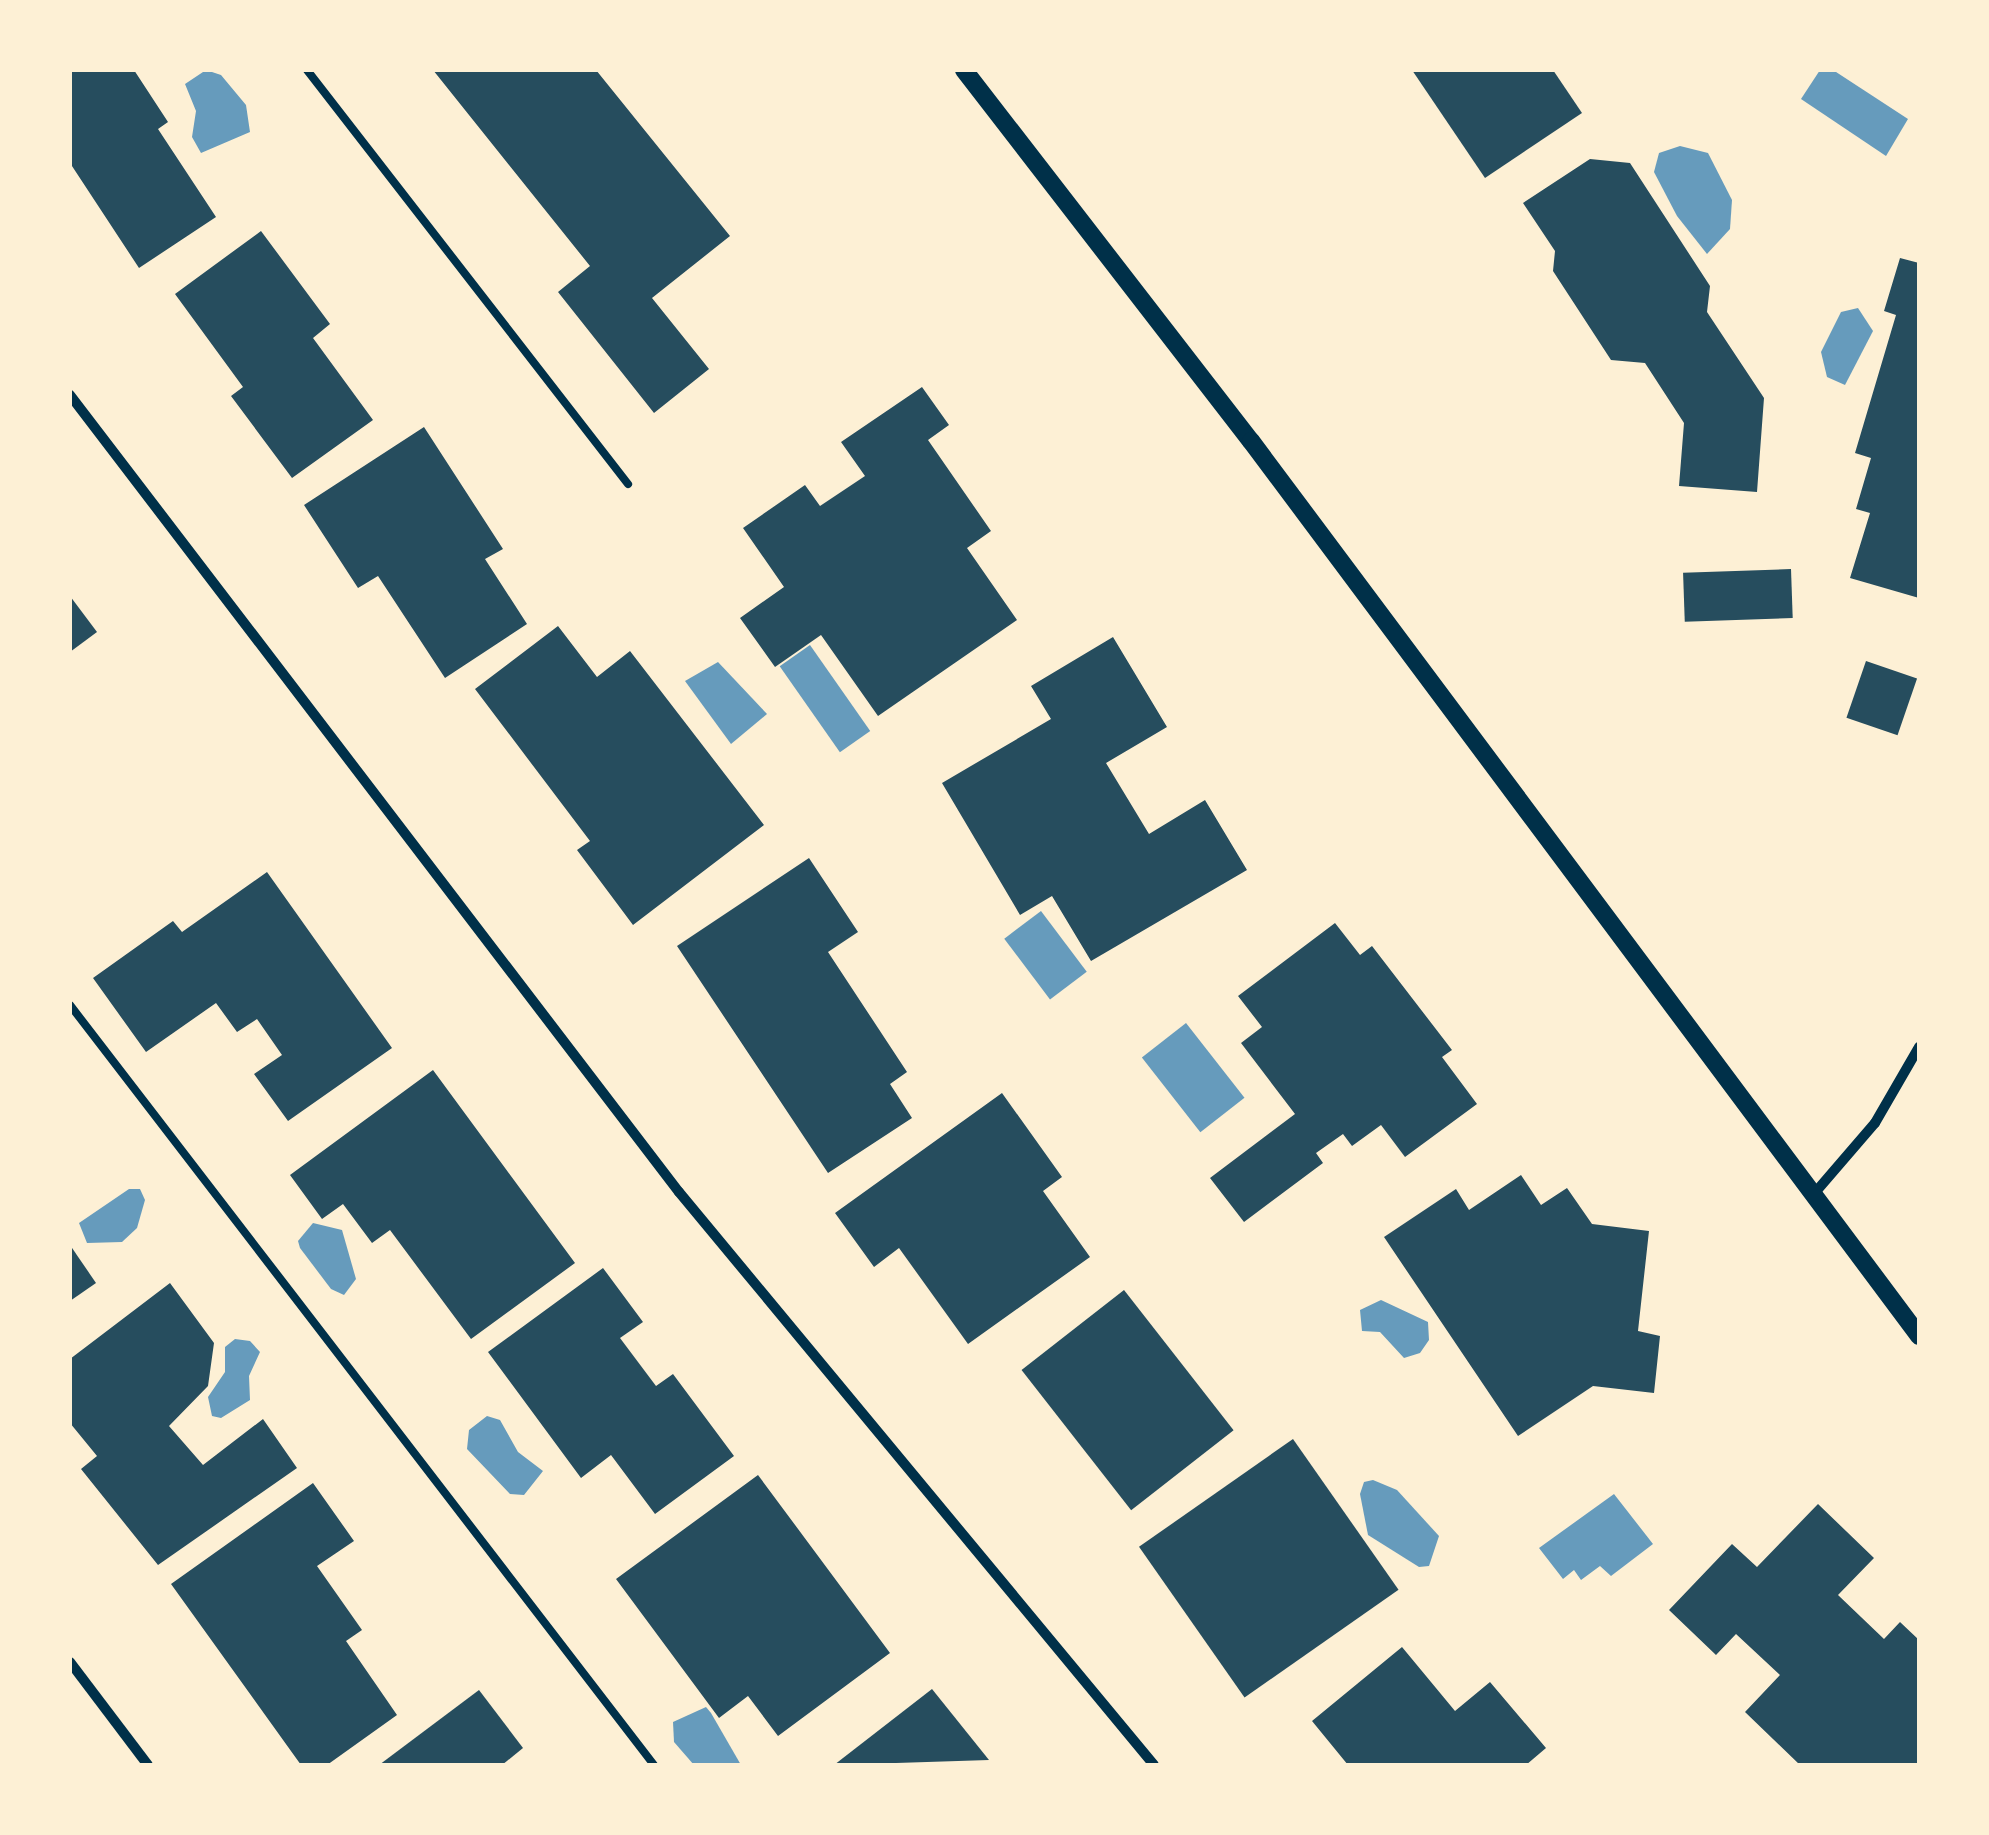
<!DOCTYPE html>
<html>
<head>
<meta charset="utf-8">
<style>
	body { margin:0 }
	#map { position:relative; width:1989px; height:1835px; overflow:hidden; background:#fdf0d5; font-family:Merriweather,serif }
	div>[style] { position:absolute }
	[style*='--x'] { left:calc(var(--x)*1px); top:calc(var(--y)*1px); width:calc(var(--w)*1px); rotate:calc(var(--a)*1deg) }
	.water>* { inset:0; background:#669bbc; transform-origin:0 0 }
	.building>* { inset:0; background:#264d5e; transform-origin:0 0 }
	.service>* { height:8px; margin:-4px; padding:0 4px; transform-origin:4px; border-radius:4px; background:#003049 }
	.minor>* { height:10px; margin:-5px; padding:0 5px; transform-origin:5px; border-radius:5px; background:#003049 }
	.tertiary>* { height:18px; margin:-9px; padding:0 9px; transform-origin:9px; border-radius:9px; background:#003049 }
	span { translate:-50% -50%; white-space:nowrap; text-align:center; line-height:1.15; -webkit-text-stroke:8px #fdf0d5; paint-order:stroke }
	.frame { position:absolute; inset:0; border:72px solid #fdf0d5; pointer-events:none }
</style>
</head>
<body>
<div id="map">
	<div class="water">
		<div style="clip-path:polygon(206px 70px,221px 75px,246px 105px,250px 132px,201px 153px,192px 137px,196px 111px,185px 84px)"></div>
		<div style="clip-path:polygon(1820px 70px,1833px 70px,1908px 119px,1886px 156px,1801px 99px)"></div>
		<div style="clip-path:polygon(1680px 146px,1708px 153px,1732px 200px,1730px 229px,1707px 254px,1677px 216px,1654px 172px,1659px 153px)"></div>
		<div style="clip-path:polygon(1858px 308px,1873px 331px,1845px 385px,1827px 377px,1821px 352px,1841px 312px)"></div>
		<div style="left:810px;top:645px;width:105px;height:37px;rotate:55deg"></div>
		<div style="clip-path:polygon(718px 662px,767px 714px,731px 744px,685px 681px)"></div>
		<div style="left:1041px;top:911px;width:76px;height:46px;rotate:53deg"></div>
		<div style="left:1186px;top:1023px;width:95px;height:56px;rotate:52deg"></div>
		<div style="clip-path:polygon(129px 1189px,140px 1189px,145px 1200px,137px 1228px,122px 1242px,87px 1243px,79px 1223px)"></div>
		<div style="clip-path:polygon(313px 1223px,342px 1230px,356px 1279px,344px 1295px,331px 1289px,300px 1248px,298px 1241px)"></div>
		<div style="clip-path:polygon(1381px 1300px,1428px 1322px,1429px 1340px,1420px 1353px,1404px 1358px,1380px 1332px,1362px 1331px,1360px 1310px)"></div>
		<div style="clip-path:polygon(235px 1339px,250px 1341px,260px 1352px,249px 1376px,250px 1400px,221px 1418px,212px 1416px,208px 1397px,225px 1372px,225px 1347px)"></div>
		<div style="clip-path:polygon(487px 1416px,500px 1420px,518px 1452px,543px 1471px,524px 1495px,510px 1494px,467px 1449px,469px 1430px)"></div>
		<div style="clip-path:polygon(1373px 1480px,1397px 1490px,1439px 1536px,1429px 1566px,1419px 1567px,1368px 1535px,1360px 1494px,1364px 1482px)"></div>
		<div style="clip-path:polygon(1614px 1494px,1653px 1544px,1611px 1576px,1600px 1566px,1581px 1580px,1574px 1570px,1563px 1579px,1539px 1548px)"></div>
		<div style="clip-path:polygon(706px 1707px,711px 1713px,741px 1765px,694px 1765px,674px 1742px,673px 1722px)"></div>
	</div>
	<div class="building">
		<div style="clip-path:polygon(70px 70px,134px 70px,168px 122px,158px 129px,216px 217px,139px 268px,70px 163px)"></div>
		<div style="clip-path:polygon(433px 70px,596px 70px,730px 236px,652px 298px,709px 369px,654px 413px,558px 292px,590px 266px)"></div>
		<div style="clip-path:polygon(1412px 70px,1553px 70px,1582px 113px,1485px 178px)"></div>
		<div style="clip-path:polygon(1590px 159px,1630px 163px,1710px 286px,1707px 312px,1764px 398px,1757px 492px,1679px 486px,1684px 423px,1645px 363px,1611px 360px,1553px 271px,1555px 251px,1523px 203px)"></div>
		<div style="clip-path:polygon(261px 231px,330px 324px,313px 338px,373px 420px,292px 478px,231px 396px,243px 387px,175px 294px)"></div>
		<div style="clip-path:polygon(1900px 258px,1919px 263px,1919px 598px,1850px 578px,1870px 513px,1856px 509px,1871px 458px,1855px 453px,1896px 315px,1884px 311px)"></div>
		<div style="clip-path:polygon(922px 387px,949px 425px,928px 440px,991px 531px,967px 548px,1017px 620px,878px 716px,821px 635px,775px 667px,740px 618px,784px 587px,743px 528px,805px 485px,820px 506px,865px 476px,841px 442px)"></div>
		<div style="clip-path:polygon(424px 427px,503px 549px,485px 559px,527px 624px,445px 678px,378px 576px,358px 588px,304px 505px)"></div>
		<div style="left:1791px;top:569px;width:49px;height:108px;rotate:88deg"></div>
		<div style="clip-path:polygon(70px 596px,97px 632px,70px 652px)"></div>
		<div style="clip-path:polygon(558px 626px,597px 677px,630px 651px,764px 825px,633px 925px,577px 850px,590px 841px,475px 689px)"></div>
		<div style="clip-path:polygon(1113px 637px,1167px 727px,1106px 763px,1149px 834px,1205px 800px,1247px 870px,1091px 961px,1052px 896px,1020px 915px,942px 783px,1051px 719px,1031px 686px)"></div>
		<div style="left:1866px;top:661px;width:54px;height:60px;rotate:19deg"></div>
		<div style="clip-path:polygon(809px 858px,858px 932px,828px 952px,907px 1072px,890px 1084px,912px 1118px,828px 1173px,677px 946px)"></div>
		<div style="clip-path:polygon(267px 872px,392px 1048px,288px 1121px,254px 1074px,282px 1055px,257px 1019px,237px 1032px,216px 1003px,146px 1052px,93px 978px,173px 921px,182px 932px)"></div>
		<div style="clip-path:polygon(1335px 923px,1360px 955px,1372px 946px,1452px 1050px,1442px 1057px,1477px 1104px,1405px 1157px,1381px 1125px,1352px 1146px,1343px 1134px,1316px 1153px,1323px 1163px,1244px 1222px,1210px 1178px,1295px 1114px,1241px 1043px,1262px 1027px,1238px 996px)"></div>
		<div style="clip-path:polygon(433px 1070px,575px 1263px,471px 1339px,390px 1230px,372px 1243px,343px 1204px,322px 1219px,290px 1175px)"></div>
		<div style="clip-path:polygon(1002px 1093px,1062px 1177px,1043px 1191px,1090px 1257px,968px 1344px,899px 1248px,874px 1267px,835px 1213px)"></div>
		<div style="clip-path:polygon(1521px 1175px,1541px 1205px,1567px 1188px,1592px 1224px,1649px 1231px,1638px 1331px,1660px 1336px,1654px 1393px,1593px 1386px,1518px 1436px,1384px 1237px,1456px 1189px,1469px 1210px)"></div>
		<div style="clip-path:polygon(70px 1245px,96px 1283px,70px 1301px)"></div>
		<div style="clip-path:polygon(603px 1268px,643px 1322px,620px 1338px,656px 1386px,673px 1374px,734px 1456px,655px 1514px,611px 1455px,581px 1478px,488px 1352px)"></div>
		<div style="clip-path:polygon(170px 1283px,214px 1343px,208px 1386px,169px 1426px,203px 1465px,263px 1419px,297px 1468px,158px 1565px,81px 1469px,97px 1456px,70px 1423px,70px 1359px)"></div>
		<div style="left:1124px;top:1290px;width:178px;height:130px;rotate:52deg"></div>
		<div style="left:1293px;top:1439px;width:184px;height:188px;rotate:55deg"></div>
		<div style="clip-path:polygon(758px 1475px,890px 1653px,778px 1736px,748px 1696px,719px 1718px,616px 1579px)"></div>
		<div style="clip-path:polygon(313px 1483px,354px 1541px,317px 1566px,362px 1630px,346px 1641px,397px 1715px,327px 1765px,301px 1765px,171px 1584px)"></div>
		<div style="clip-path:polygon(1818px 1504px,1874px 1558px,1838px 1595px,1884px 1639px,1900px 1622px,1919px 1640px,1919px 1765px,1800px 1765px,1745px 1712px,1780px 1675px,1736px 1634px,1716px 1655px,1669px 1610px,1732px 1544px,1757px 1567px)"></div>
		<div style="clip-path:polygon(1402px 1647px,1455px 1711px,1490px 1682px,1546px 1748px,1526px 1765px,1348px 1765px,1312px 1721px)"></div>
		<div style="clip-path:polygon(932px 1689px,989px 1760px,834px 1765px)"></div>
		<div style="clip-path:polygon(479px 1690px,523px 1748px,502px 1765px,379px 1765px)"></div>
	</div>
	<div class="service">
		<div style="--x:307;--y:70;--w:524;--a:52.21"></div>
		<div style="--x:70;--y:1005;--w:958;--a:52.46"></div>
	</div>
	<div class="minor">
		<div style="--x:70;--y:395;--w:1003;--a:52.62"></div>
		<div style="--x:679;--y:1192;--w:744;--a:50.34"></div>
		<div style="--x:1813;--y:1195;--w:95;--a:-49.3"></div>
		<div style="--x:1875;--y:1123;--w:88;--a:-59.9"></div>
		<div style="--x:70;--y:1662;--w:129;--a:52.9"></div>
	</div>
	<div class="tertiary">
		<div style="--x:964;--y:70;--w:469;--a:52.3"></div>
		<div style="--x:1251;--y:441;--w:1117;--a:53.26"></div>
	</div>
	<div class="frame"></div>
</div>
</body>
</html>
